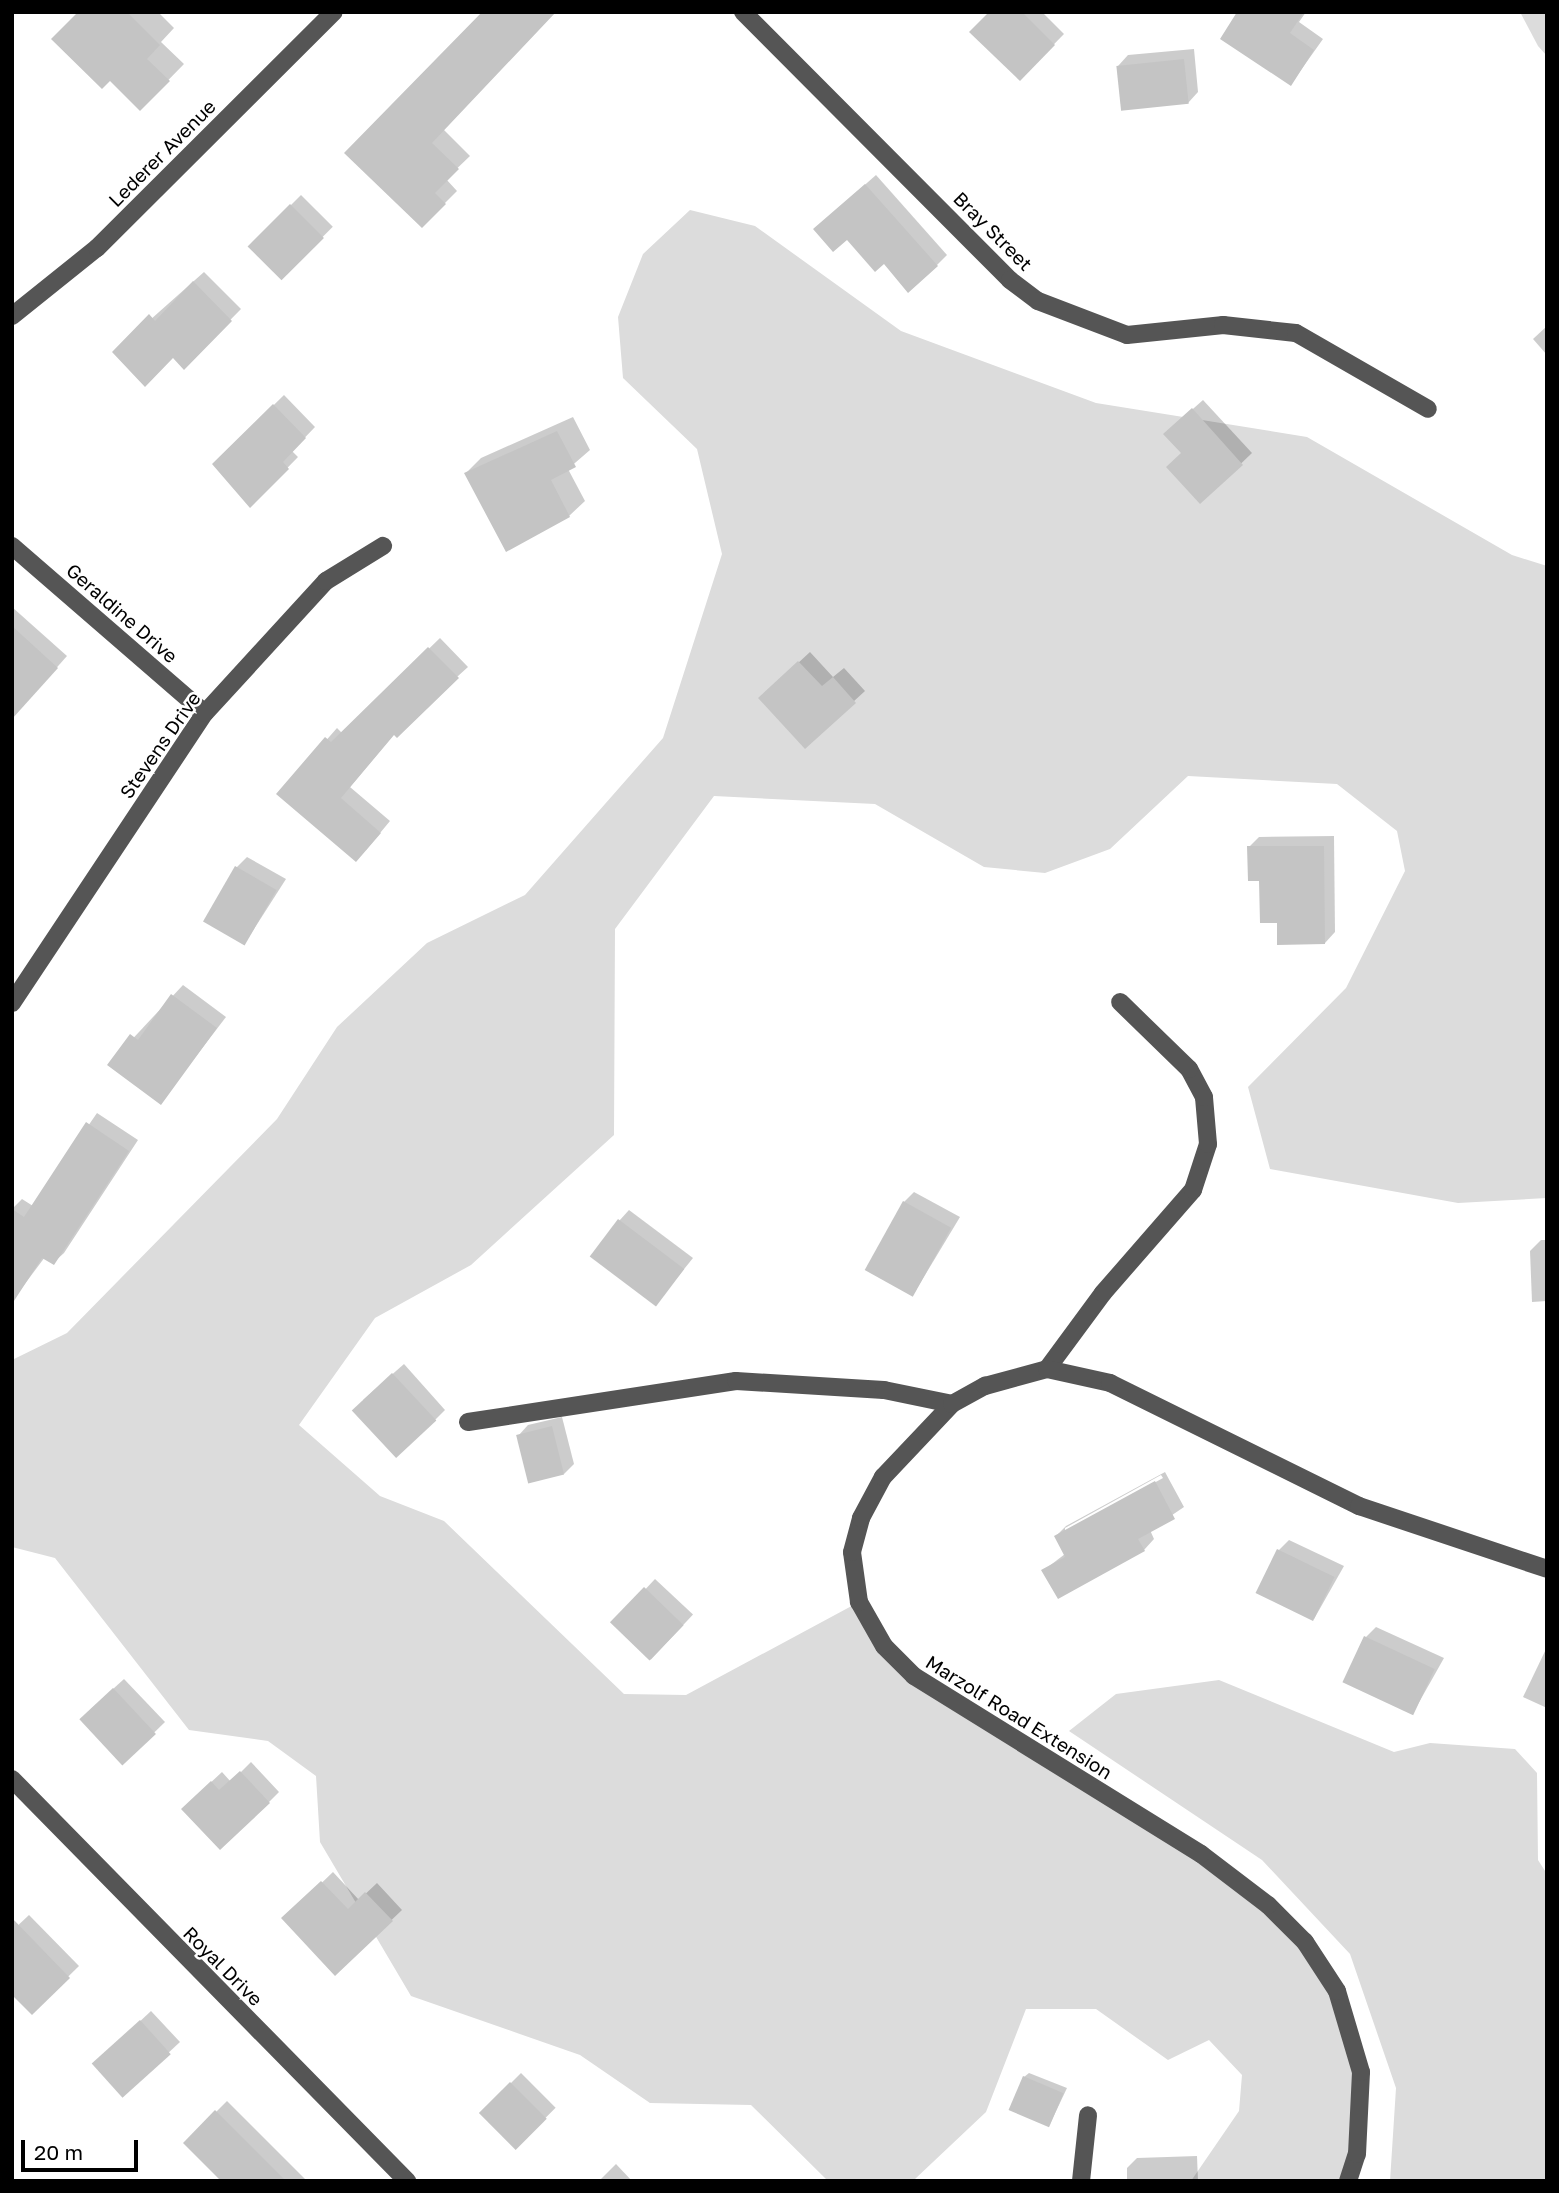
<!DOCTYPE html>
<html>
<head>
<meta charset="utf-8">
<style>
	body { margin:0 }
	#map { position:relative; width:1559px; height:2193px; overflow:hidden; background:#fff; font-family:"Golos Text",sans-serif }
	div>[style] { position:absolute }
	[style*='--x'] { left:calc(var(--x)*1px); top:calc(var(--y)*1px); width:calc(var(--w)*1px); rotate:calc(var(--a)*1deg) }
	.green>* { inset:0; background:#dcdcdc }
	.shadow>* { inset:0; background:#0003; transform-origin:0 0 }
	.building>* { inset:0; background:#c4c4c4; transform-origin:0 0 }
	.minor>* { height:18px; margin:-9px; padding:0 9px; transform-origin:9px; border-radius:9px; background:#555 }
	span { translate:-50% -50%; white-space:nowrap; text-align:center; line-height:1.15; -webkit-text-stroke:5px #fff; paint-order:stroke }
	.street-label { font-size:19px; color:#000 }
	.frame { position:absolute; inset:0; border:14px solid #000; pointer-events:none }
	.scale { position:absolute; left:21px; top:2140px; width:117px; height:32px; box-sizing:border-box; border:4px solid #000; border-top:0; padding-left:9px; font-size:21px; line-height:24px; white-space:nowrap; color:#000; -webkit-text-stroke:5px #fff; paint-order:stroke }
</style>
</head>
<body>
<div id="map">
	<div class="green">
		<div style="clip-path:polygon(1520px 12px,1547px 12px,1547px 56px,1538px 46px)"></div>
		<div style="clip-path:polygon(690px 210px,755px 226px,901px 331px,1096px 403px,1307px 437px,1512px 555px,1547px 566px,1547px 1198px,1458px 1203px,1270px 1169px,1248px 1087px,1346px 988px,1405px 871px,1397px 831px,1337px 784px,1188px 776px,1110px 849px,1045px 873px,984px 867px,875px 804px,714px 796px,615px 929px,614px 1135px,471px 1265px,375px 1318px,299px 1425px,380px 1496px,444px 1521px,624px 1694px,686px 1695px,859px 1602px,884px 1646px,1268px 1905px,1337px 1991px,1361px 2072px,1348px 2181px,1191px 2181px,1239px 2111px,1242px 2075px,1209px 2040px,1168px 2060px,1096px 2009px,1026px 2009px,986px 2112px,915px 2179px,828px 2181px,751px 2105px,650px 2103px,580px 2055px,411px 1996px,320px 1842px,316px 1776px,268px 1741px,189px 1730px,55px 1558px,12px 1547px,12px 1360px,67px 1333px,277px 1119px,337px 1027px,427px 943px,525px 895px,663px 738px,722px 554px,697px 449px,623px 378px,618px 317px,643px 254px)"></div>
		<div style="clip-path:polygon(1219px 1680px,1394px 1752px,1430px 1743px,1515px 1749px,1537px 1773px,1538px 1860px,1547px 1874px,1547px 2181px,1390px 2181px,1396px 2088px,1350px 1954px,1262px 1860px,1069px 1731px,1116px 1694px)"></div>
	</div>
	<div class="shadow">
		<div style="clip-path:polygon(82px 12px,158px 12px,174px 28px,161px 42px,184px 64px,140px 109px)"></div>
		<div style="clip-path:polygon(991px 12px,1042px 12px,1064px 34px,1020px 79px)"></div>
		<div style="clip-path:polygon(1239px 12px,1306px 12px,1299px 22px,1323px 39px,1291px 84px)"></div>
		<div style="clip-path:polygon(1194px 49px,1198px 92px,1188px 103px,1118px 66px,1128px 55px)"></div>
		<div style="clip-path:polygon(443px 129px,470px 156px,446px 179px,457px 191px,422px 226px,346px 153px)"></div>
		<div style="clip-path:polygon(876px 175px,947px 255px,937px 265px,884px 262px,826px 219px)"></div>
		<div style="left:301px;top:195px;width:45px;height:73px;rotate:45deg"></div>
		<div style="clip-path:polygon(204px 272px,241px 309px,184px 367px,174px 356px,114px 352px)"></div>
		<div style="clip-path:polygon(1547px 326px,1547px 355px,1533px 339px)"></div>
		<div style="clip-path:polygon(284px 395px,315px 427px,292px 451px,298px 457px,251px 505px,214px 464px)"></div>
		<div style="clip-path:polygon(1203px 400px,1252px 453px,1201px 502px,1176px 424px)"></div>
		<div style="clip-path:polygon(573px 417px,590px 450px,568px 469px,585px 501px,569px 516px,466px 473px,481px 458px)"></div>
		<div style="clip-path:polygon(12px 607px,67px 656px,12px 718px)"></div>
		<div style="clip-path:polygon(440px 638px,468px 667px,395px 733px,350px 787px,390px 821px,366px 850px,279px 794px,337px 728px,342px 733px)"></div>
		<div style="clip-path:polygon(810px 652px,833px 677px,844px 668px,865px 691px,805px 746px,771px 688px)"></div>
		<div style="clip-path:polygon(1334px 836px,1335px 932px,1325px 943px,1261px 879px,1249px 847px,1259px 837px)"></div>
		<div style="clip-path:polygon(247px 857px,286px 879px,245px 943px,237px 867px)"></div>
		<div style="clip-path:polygon(183px 985px,226px 1017px,160px 1103px,109px 1064px)"></div>
		<div style="clip-path:polygon(97px 1113px,138px 1140px,64px 1253px,53px 1263px,45px 1257px,12px 1301px,12px 1209px,22px 1199px,33px 1206px)"></div>
		<div style="clip-path:polygon(914px 1192px,960px 1217px,913px 1295px,904px 1202px)"></div>
		<div style="clip-path:polygon(629px 1210px,693px 1258px,656px 1304px,619px 1221px)"></div>
		<div style="clip-path:polygon(1541px 1240px,1547px 1240px,1547px 1301px,1532px 1302px,1530px 1251px)"></div>
		<div style="clip-path:polygon(404px 1364px,445px 1410px,435px 1420px,363px 1400px)"></div>
		<div style="clip-path:polygon(562px 1417px,574px 1464px,564px 1474px,518px 1436px,528px 1425px)"></div>
		<div style="clip-path:polygon(evenodd,1165px 1472px,1184px 1507px,1150px 1530px,1154px 1539px,1144px 1550px,1044px 1570px,1065px 1554px,1056px 1536px,1066px 1526px,1165px 1472px,1161px 1475px,1163px 1478px,1065px 1532px,1065px 1528px,1161px 1475px)"></div>
		<div style="clip-path:polygon(1289px 1540px,1344px 1566px,1314px 1619px,1279px 1550px)"></div>
		<div style="left:655px;top:1579px;width:52px;height:62px;rotate:43deg"></div>
		<div style="clip-path:polygon(1376px 1627px,1444px 1658px,1413px 1713px,1366px 1637px)"></div>
		<div style="clip-path:polygon(1547px 1647px,1547px 1708px,1523px 1697px)"></div>
		<div style="clip-path:polygon(124px 1679px,165px 1722px,123px 1763px,91px 1709px)"></div>
		<div style="clip-path:polygon(251px 1762px,279px 1792px,269px 1802px,193px 1799px,222px 1772px,231px 1782px)"></div>
		<div style="clip-path:polygon(333px 1872px,359px 1900px,377px 1883px,402px 1910px,335px 1974px,284px 1919px)"></div>
		<div style="clip-path:polygon(29px 1915px,79px 1966px,32px 2012px,12px 1931px)"></div>
		<div style="clip-path:polygon(151px 2011px,180px 2042px,123px 2095px,105px 2054px)"></div>
		<div style="left:521px;top:2073px;width:49px;height:57px;rotate:45deg"></div>
		<div style="clip-path:polygon(1029px 2073px,1067px 2088px,1050px 2124px,1024px 2077px)"></div>
		<div style="clip-path:polygon(227px 2101px,307px 2181px,222px 2181px,185px 2143px)"></div>
		<div style="clip-path:polygon(1197px 2156px,1198px 2181px,1127px 2181px,1127px 2168px,1137px 2158px)"></div>
		<div style="clip-path:polygon(616px 2164px,632px 2181px,599px 2181px)"></div>
	</div>
	<div class="building">
		<div style="clip-path:polygon(78px 12px,127px 12px,160px 45px,147px 59px,170px 81px,140px 111px,110px 81px,102px 89px,51px 39px)"></div>
		<div style="clip-path:polygon(482px 12px,556px 12px,432px 143px,459px 169px,435px 193px,446px 204px,422px 228px,344px 153px)"></div>
		<div style="clip-path:polygon(989px 12px,1022px 12px,1055px 45px,1020px 81px,969px 32px)"></div>
		<div style="clip-path:polygon(1237px 12px,1304px 12px,1290px 33px,1314px 50px,1291px 86px,1220px 39px)"></div>
		<div style="left:1184px;top:59px;width:45px;height:68px;rotate:84deg"></div>
		<div style="clip-path:polygon(865px 184px,938px 266px,908px 293px,884px 264px,875px 272px,847px 240px,833px 252px,813px 229px)"></div>
		<div style="left:290px;top:204px;width:48px;height:60px;rotate:45deg"></div>
		<div style="clip-path:polygon(193px 281px,232px 321px,184px 370px,173px 358px,145px 387px,112px 352px,149px 314px,155px 321px)"></div>
		<div style="clip-path:polygon(273px 404px,306px 438px,283px 462px,289px 469px,250px 508px,212px 464px)"></div>
		<div style="clip-path:polygon(1192px 408px,1243px 465px,1200px 504px,1166px 467px,1181px 453px,1163px 434px)"></div>
		<div style="clip-path:polygon(557px 431px,576px 467px,551px 480px,570px 517px,506px 552px,464px 473px)"></div>
		<div style="clip-path:polygon(12px 626px,58px 668px,12px 719px)"></div>
		<div style="clip-path:polygon(428px 647px,459px 678px,397px 738px,394px 735px,341px 798px,381px 833px,356px 862px,276px 794px,325px 737px,331px 742px)"></div>
		<div style="clip-path:polygon(798px 661px,822px 686px,833px 677px,856px 703px,805px 749px,758px 698px)"></div>
		<div style="clip-path:polygon(1247px 846px,1324px 846px,1325px 944px,1277px 945px,1277px 923px,1260px 923px,1259px 881px,1248px 881px)"></div>
		<div style="left:235px;top:866px;width:48px;height:64px;rotate:30deg"></div>
		<div style="clip-path:polygon(171px 994px,217px 1028px,161px 1105px,107px 1065px,130px 1034px,138px 1040px)"></div>
		<div style="clip-path:polygon(86px 1122px,129px 1151px,54px 1265px,42px 1258px,12px 1304px,12px 1209px,24px 1217px)"></div>
		<div style="left:903px;top:1201px;width:55px;height:79px;rotate:29deg"></div>
		<div style="left:618px;top:1219px;width:83px;height:47px;rotate:37deg"></div>
		<div style="left:392px;top:1373px;width:65px;height:55px;rotate:47deg"></div>
		<div style="left:552px;top:1426px;width:50px;height:37px;rotate:76deg"></div>
		<div style="clip-path:polygon(1155px 1481px,1175px 1519px,1138px 1539px,1145px 1551px,1058px 1599px,1041px 1570px,1065px 1557px,1054px 1536px)"></div>
		<div style="left:1277px;top:1549px;width:64px;height:49px;rotate:26deg"></div>
		<div style="left:644px;top:1587px;width:55px;height:49px;rotate:44deg"></div>
		<div style="left:1364px;top:1636px;width:78px;height:51px;rotate:25deg"></div>
		<div style="left:113px;top:1688px;width:63px;height:46px;rotate:47deg"></div>
		<div style="clip-path:polygon(240px 1771px,270px 1803px,220px 1850px,181px 1809px,211px 1781px,219px 1790px)"></div>
		<div style="clip-path:polygon(321px 1881px,348px 1909px,365px 1892px,393px 1921px,335px 1976px,281px 1918px)"></div>
		<div style="clip-path:polygon(12px 1918px,70px 1978px,32px 2015px,12px 1995px)"></div>
		<div style="left:140px;top:2020px;width:46px;height:65px;rotate:48deg"></div>
		<div style="left:1023px;top:2076px;width:44px;height:37px;rotate:23deg"></div>
		<div style="left:510px;top:2082px;width:52px;height:44px;rotate:45deg"></div>
		<div style="clip-path:polygon(215px 2110px,286px 2181px,221px 2181px,183px 2143px)"></div>
	</div>
	<div class="minor">
		<div style="--x:743;--y:12;--w:378;--a:45.1"></div>
		<div style="--x:1010;--y:280;--w:35;--a:37"></div>
		<div style="--x:1038;--y:301;--w:95;--a:20.9"></div>
		<div style="--x:1127;--y:335;--w:97;--a:-5.9"></div>
		<div style="--x:1223;--y:325;--w:73;--a:6.3"></div>
		<div style="--x:1296;--y:333;--w:152;--a:29.9"></div>
		<div style="--x:12;--y:316;--w:109;--a:-38.7"></div>
		<div style="--x:97;--y:248;--w:334;--a:-44.9"></div>
		<div style="--x:12;--y:546;--w:255;--a:40.9"></div>
		<div style="--x:12;--y:1003;--w:348;--a:-56.4"></div>
		<div style="--x:205;--y:713;--w:179;--a:-47.5"></div>
		<div style="--x:326;--y:581;--w:67;--a:-31.6"></div>
		<div style="--x:1047;--y:1369;--w:94;--a:-53.6"></div>
		<div style="--x:1103;--y:1293;--w:137;--a:-48.9"></div>
		<div style="--x:1193;--y:1190;--w:48;--a:-71.9"></div>
		<div style="--x:1208;--y:1144;--w:47;--a:-94.9"></div>
		<div style="--x:1204;--y:1097;--w:32;--a:-118"></div>
		<div style="--x:1189;--y:1069;--w:96;--a:-135.8"></div>
		<div style="--x:468;--y:1422;--w:271;--a:-8.7"></div>
		<div style="--x:736;--y:1381;--w:148;--a:3.5"></div>
		<div style="--x:884;--y:1390;--w:69;--a:11.6"></div>
		<div style="--x:12;--y:1779;--w:564;--a:45.5"></div>
		<div style="--x:1081;--y:2181;--w:66;--a:-83.9"></div>
		<div style="--x:1348;--y:2181;--w:28;--a:-72"></div>
		<div style="--x:1357;--y:2154;--w:82;--a:-87.2"></div>
		<div style="--x:1361;--y:2072;--w:84;--a:-106.5"></div>
		<div style="--x:1337;--y:1991;--w:59;--a:-123.1"></div>
		<div style="--x:1305;--y:1942;--w:52;--a:-135"></div>
		<div style="--x:1268;--y:1905;--w:84;--a:-142.7"></div>
		<div style="--x:1201;--y:1854;--w:338;--a:-148.2"></div>
		<div style="--x:914;--y:1676;--w:42;--a:-135"></div>
		<div style="--x:884;--y:1646;--w:51;--a:-119.6"></div>
		<div style="--x:859;--y:1602;--w:50;--a:-98"></div>
		<div style="--x:852;--y:1552;--w:35;--a:-75"></div>
		<div style="--x:861;--y:1518;--w:47;--a:-61.8"></div>
		<div style="--x:883;--y:1477;--w:100;--a:-46.6"></div>
		<div style="--x:952;--y:1404;--w:38;--a:-29"></div>
		<div style="--x:985;--y:1386;--w:64;--a:-15.3"></div>
		<div style="--x:1047;--y:1369;--w:65;--a:12.5"></div>
		<div style="--x:1110;--y:1383;--w:278;--a:26.3"></div>
		<div style="--x:1359;--y:1506;--w:198;--a:18.5"></div>
	</div>
	<div class="street-label">
		<span style="left:162px;top:153px;rotate:-45deg">Lederer Avenue</span>
		<span style="left:993px;top:231px;rotate:45deg">Bray Street</span>
		<span style="left:122px;top:613px;rotate:41deg">Geraldine Drive</span>
		<span style="left:160px;top:745px;rotate:-55deg">Stevens Drive</span>
		<span style="left:1019px;top:1717px;rotate:32deg">Marzolf Road Extension</span>
		<span style="left:223px;top:1966px;rotate:45deg">Royal Drive</span>
	</div>
	<div class="frame"></div>
	<div class="scale">20 m</div>
</div>
</body>
</html>
